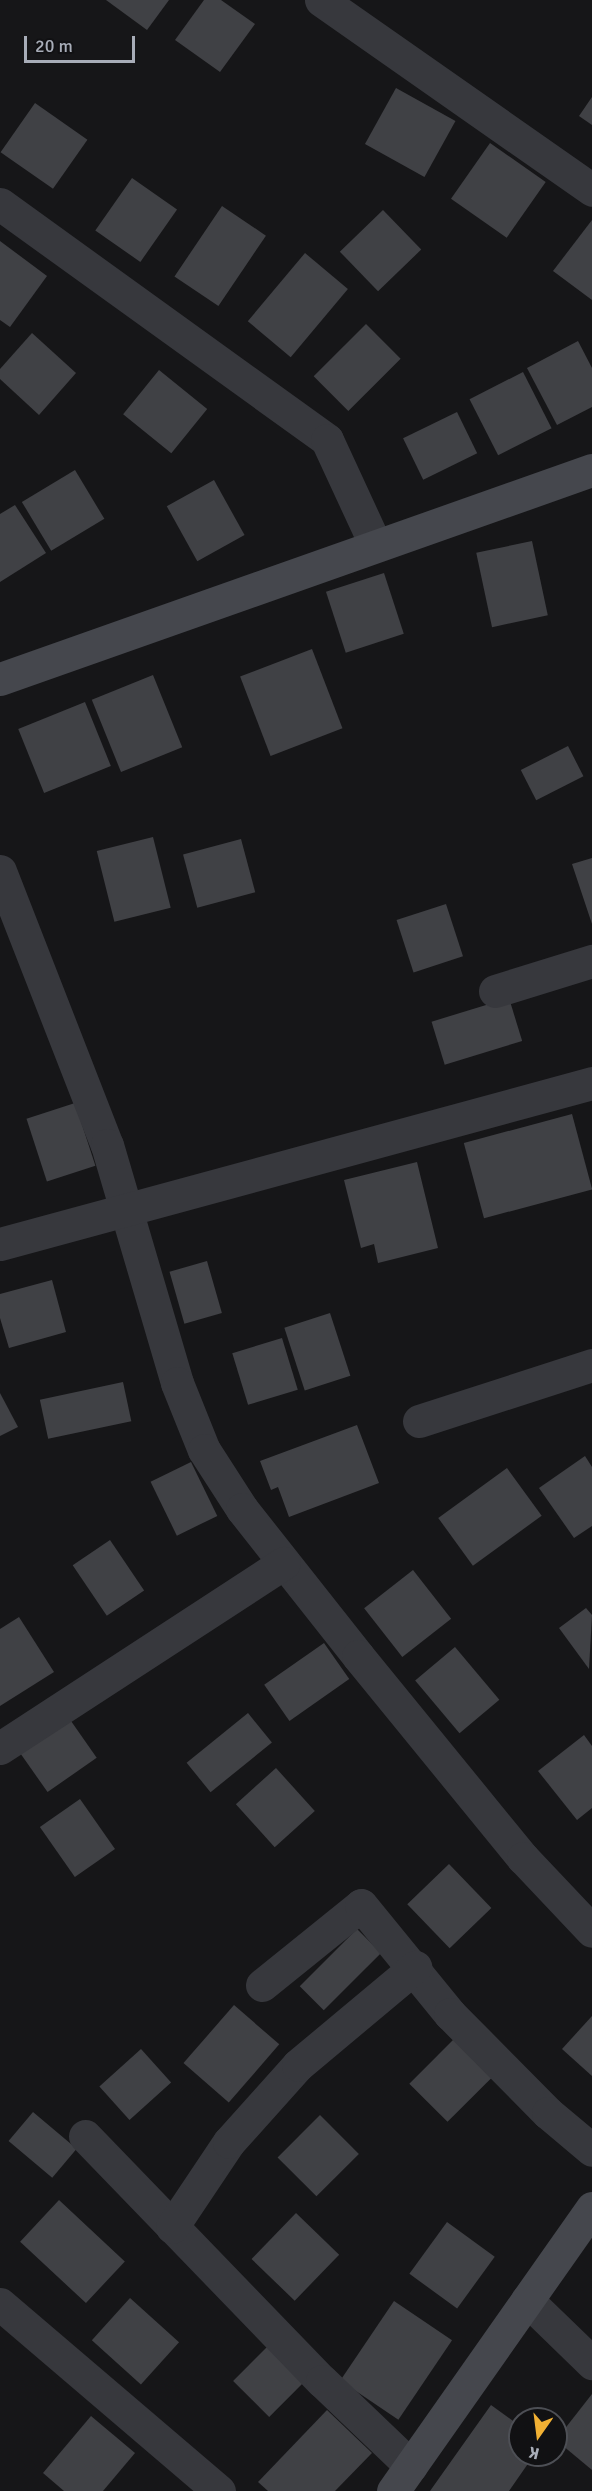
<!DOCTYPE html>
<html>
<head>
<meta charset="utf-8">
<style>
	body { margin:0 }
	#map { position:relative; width:592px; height:2491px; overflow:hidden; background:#161618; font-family:Signika,sans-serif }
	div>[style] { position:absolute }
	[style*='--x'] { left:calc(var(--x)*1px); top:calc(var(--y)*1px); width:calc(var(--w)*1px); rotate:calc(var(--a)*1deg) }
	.building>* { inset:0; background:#404145; transform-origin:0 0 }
	.street>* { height:33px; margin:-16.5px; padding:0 16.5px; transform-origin:16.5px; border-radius:16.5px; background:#37383d }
	.secondary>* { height:33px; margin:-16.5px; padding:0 16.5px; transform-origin:16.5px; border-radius:16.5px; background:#45474d }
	span { translate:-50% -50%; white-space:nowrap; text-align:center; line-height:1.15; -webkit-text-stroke:4.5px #111113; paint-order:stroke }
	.north { position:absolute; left:508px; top:2407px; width:60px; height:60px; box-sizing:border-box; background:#111113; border:2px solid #4d4f55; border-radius:50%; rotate:194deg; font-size:16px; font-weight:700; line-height:24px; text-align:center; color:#a8adb8 }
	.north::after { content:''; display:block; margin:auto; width:21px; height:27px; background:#f2b134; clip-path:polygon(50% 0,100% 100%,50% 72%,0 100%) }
	.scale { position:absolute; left:24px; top:36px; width:111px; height:27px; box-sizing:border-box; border:3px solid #a8adb8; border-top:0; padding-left:8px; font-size:18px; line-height:21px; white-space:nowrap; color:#a8adb8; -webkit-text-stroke:4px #111113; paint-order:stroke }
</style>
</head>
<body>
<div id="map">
	<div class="building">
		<div style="clip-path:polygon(106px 0,169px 0,147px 30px)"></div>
		<div style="clip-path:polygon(204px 0,221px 0,255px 24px,220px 72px,175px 40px)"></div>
		<div style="left:396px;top:88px;width:68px;height:64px;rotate:29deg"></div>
		<div style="clip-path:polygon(592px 97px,592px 125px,579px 116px)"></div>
		<div style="left:35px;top:103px;width:64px;height:60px;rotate:35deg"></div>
		<div style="left:490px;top:143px;width:68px;height:68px;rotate:35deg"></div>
		<div style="left:132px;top:178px;width:55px;height:64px;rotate:35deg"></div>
		<div style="left:222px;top:206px;width:53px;height:85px;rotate:34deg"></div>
		<div style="left:383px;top:210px;width:55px;height:60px;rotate:46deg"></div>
		<div style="clip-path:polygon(592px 220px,592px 300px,553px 271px)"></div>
		<div style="clip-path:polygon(0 241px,47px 276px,10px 327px,0 320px)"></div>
		<div style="left:305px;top:253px;width:56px;height:89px;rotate:40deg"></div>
		<div style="left:366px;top:324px;width:49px;height:74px;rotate:45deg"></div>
		<div style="clip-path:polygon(32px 333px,76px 373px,39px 415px,0 379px,0 369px)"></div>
		<div style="clip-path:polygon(578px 341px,592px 368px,592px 407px,557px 425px,527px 368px)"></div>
		<div style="left:159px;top:370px;width:62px;height:57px;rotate:39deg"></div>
		<div style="left:523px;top:372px;width:63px;height:60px;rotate:63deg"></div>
		<div style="left:457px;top:412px;width:46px;height:60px;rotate:64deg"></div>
		<div style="left:75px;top:470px;width:57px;height:62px;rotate:59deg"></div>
		<div style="left:214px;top:480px;width:63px;height:54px;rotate:61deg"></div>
		<div style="clip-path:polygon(15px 505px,46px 553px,0 582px,0 514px)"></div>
		<div style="left:532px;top:541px;width:76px;height:57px;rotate:78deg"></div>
		<div style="left:384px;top:573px;width:64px;height:61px;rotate:72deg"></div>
		<div style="left:312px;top:649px;width:85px;height:77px;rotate:69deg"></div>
		<div style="left:153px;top:675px;width:78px;height:66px;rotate:68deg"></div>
		<div style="left:85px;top:702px;width:69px;height:72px;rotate:68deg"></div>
		<div style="left:568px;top:746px;width:34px;height:53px;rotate:63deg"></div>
		<div style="left:153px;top:837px;width:73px;height:58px;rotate:76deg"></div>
		<div style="left:241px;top:839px;width:55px;height:60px;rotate:75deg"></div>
		<div style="clip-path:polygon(592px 858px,592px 924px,572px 864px)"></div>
		<div style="left:446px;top:904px;width:55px;height:52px;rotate:72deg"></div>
		<div style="left:509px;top:998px;width:45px;height:81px;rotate:73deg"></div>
		<div style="left:75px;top:1103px;width:66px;height:51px;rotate:72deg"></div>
		<div style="left:572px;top:1114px;width:78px;height:112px;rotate:75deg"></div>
		<div style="clip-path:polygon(417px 1162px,438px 1248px,378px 1263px,374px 1244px,361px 1248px,344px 1180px)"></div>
		<div style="left:207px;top:1261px;width:54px;height:39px;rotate:74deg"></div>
		<div style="clip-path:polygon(52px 1280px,66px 1332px,9px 1348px,0 1318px,0 1294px)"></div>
		<div style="left:330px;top:1313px;width:66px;height:48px;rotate:72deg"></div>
		<div style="left:282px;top:1338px;width:54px;height:52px;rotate:73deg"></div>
		<div style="left:123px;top:1382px;width:40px;height:85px;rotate:78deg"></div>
		<div style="clip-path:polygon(0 1393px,18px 1427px,0 1436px)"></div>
		<div style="clip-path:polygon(357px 1425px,379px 1483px,289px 1517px,278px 1487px,271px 1490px,260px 1461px)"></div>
		<div style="clip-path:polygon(585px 1456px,592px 1467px,592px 1526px,574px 1538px,539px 1488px)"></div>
		<div style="left:191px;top:1462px;width:60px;height:45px;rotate:64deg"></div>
		<div style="left:507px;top:1468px;width:59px;height:85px;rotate:54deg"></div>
		<div style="left:110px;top:1540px;width:61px;height:45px;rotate:56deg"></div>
		<div style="left:413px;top:1570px;width:62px;height:62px;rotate:52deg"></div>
		<div style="clip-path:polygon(586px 1608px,592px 1615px,589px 1669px,559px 1628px)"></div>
		<div style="clip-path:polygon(19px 1617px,54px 1672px,0 1706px,0 1629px)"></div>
		<div style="left:324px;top:1643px;width:44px;height:73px;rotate:55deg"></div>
		<div style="left:455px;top:1647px;width:69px;height:52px;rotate:50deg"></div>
		<div style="left:64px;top:1711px;width:57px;height:60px;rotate:55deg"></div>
		<div style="left:248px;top:1713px;width:38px;height:79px;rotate:51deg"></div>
		<div style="clip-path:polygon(584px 1735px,592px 1746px,592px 1808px,577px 1820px,538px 1771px)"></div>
		<div style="left:276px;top:1768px;width:58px;height:54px;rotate:48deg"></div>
		<div style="left:80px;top:1799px;width:61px;height:49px;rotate:55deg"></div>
		<div style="left:449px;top:1864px;width:61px;height:58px;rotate:46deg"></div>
		<div style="left:357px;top:1929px;width:34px;height:81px;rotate:45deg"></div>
		<div style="left:234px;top:2005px;width:60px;height:77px;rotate:41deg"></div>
		<div style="clip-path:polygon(592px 2016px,592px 2076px,562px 2049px)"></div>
		<div style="left:456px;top:2037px;width:54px;height:66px;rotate:45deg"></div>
		<div style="left:141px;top:2049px;width:45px;height:56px;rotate:48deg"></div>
		<div style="left:33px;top:2112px;width:57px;height:38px;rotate:40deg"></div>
		<div style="left:320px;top:2115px;width:55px;height:60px;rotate:45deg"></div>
		<div style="left:59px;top:2200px;width:90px;height:57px;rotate:43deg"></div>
		<div style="left:296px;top:2213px;width:60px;height:64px;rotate:44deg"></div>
		<div style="left:447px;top:2222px;width:59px;height:64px;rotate:36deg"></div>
		<div style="left:130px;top:2298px;width:66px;height:57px;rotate:42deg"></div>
		<div style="left:394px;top:2301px;width:70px;height:96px;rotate:34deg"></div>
		<div style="left:272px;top:2342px;width:51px;height:55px;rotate:45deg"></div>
		<div style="clip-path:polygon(592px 2394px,592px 2470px,556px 2440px)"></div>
		<div style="clip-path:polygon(491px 2405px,520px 2426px,520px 2455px,534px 2455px,509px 2491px,430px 2491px)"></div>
		<div style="clip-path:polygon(327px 2410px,372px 2453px,335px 2491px,268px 2491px,258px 2482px)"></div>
		<div style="clip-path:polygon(91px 2416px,135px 2453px,103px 2491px,64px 2491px,43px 2473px)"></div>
	</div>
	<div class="street">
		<div style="--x:321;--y:0;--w:331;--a:35"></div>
		<div style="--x:0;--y:204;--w:403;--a:35.8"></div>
		<div style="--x:327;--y:440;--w:115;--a:65.2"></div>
		<div style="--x:0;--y:871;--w:294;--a:68.7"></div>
		<div style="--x:107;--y:1145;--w:248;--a:73.6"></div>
		<div style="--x:177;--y:1383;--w:72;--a:68.1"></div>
		<div style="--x:204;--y:1450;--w:70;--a:57.2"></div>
		<div style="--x:242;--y:1509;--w:187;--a:51.7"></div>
		<div style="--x:358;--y:1656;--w:261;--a:50.8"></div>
		<div style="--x:523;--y:1858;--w:100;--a:46.6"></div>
		<div style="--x:495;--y:991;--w:102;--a:-17.2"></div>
		<div style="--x:0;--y:1244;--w:614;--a:-15.21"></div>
		<div style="--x:419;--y:1421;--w:182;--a:-17.9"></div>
		<div style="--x:0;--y:1748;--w:339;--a:-33.1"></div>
		<div style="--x:262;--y:1985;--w:127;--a:-38.9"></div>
		<div style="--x:361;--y:1905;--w:141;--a:50.8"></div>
		<div style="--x:450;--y:2014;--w:139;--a:45.3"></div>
		<div style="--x:548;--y:2113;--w:57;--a:40.1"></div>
		<div style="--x:85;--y:2136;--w:341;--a:46"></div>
		<div style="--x:322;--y:2381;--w:123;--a:43.7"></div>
		<div style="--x:172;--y:2227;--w:102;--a:-56.2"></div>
		<div style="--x:229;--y:2142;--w:103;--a:-48.1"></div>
		<div style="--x:298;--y:2065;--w:153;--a:-39.9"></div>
		<div style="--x:527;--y:2300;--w:91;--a:44.1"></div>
		<div style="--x:0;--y:2304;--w:288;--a:40.5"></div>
	</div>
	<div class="secondary">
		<div style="--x:0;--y:679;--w:628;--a:-19.45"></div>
		<div style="--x:393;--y:2491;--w:346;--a:-54.9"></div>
	</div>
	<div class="north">K</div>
	<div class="scale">20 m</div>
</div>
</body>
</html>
